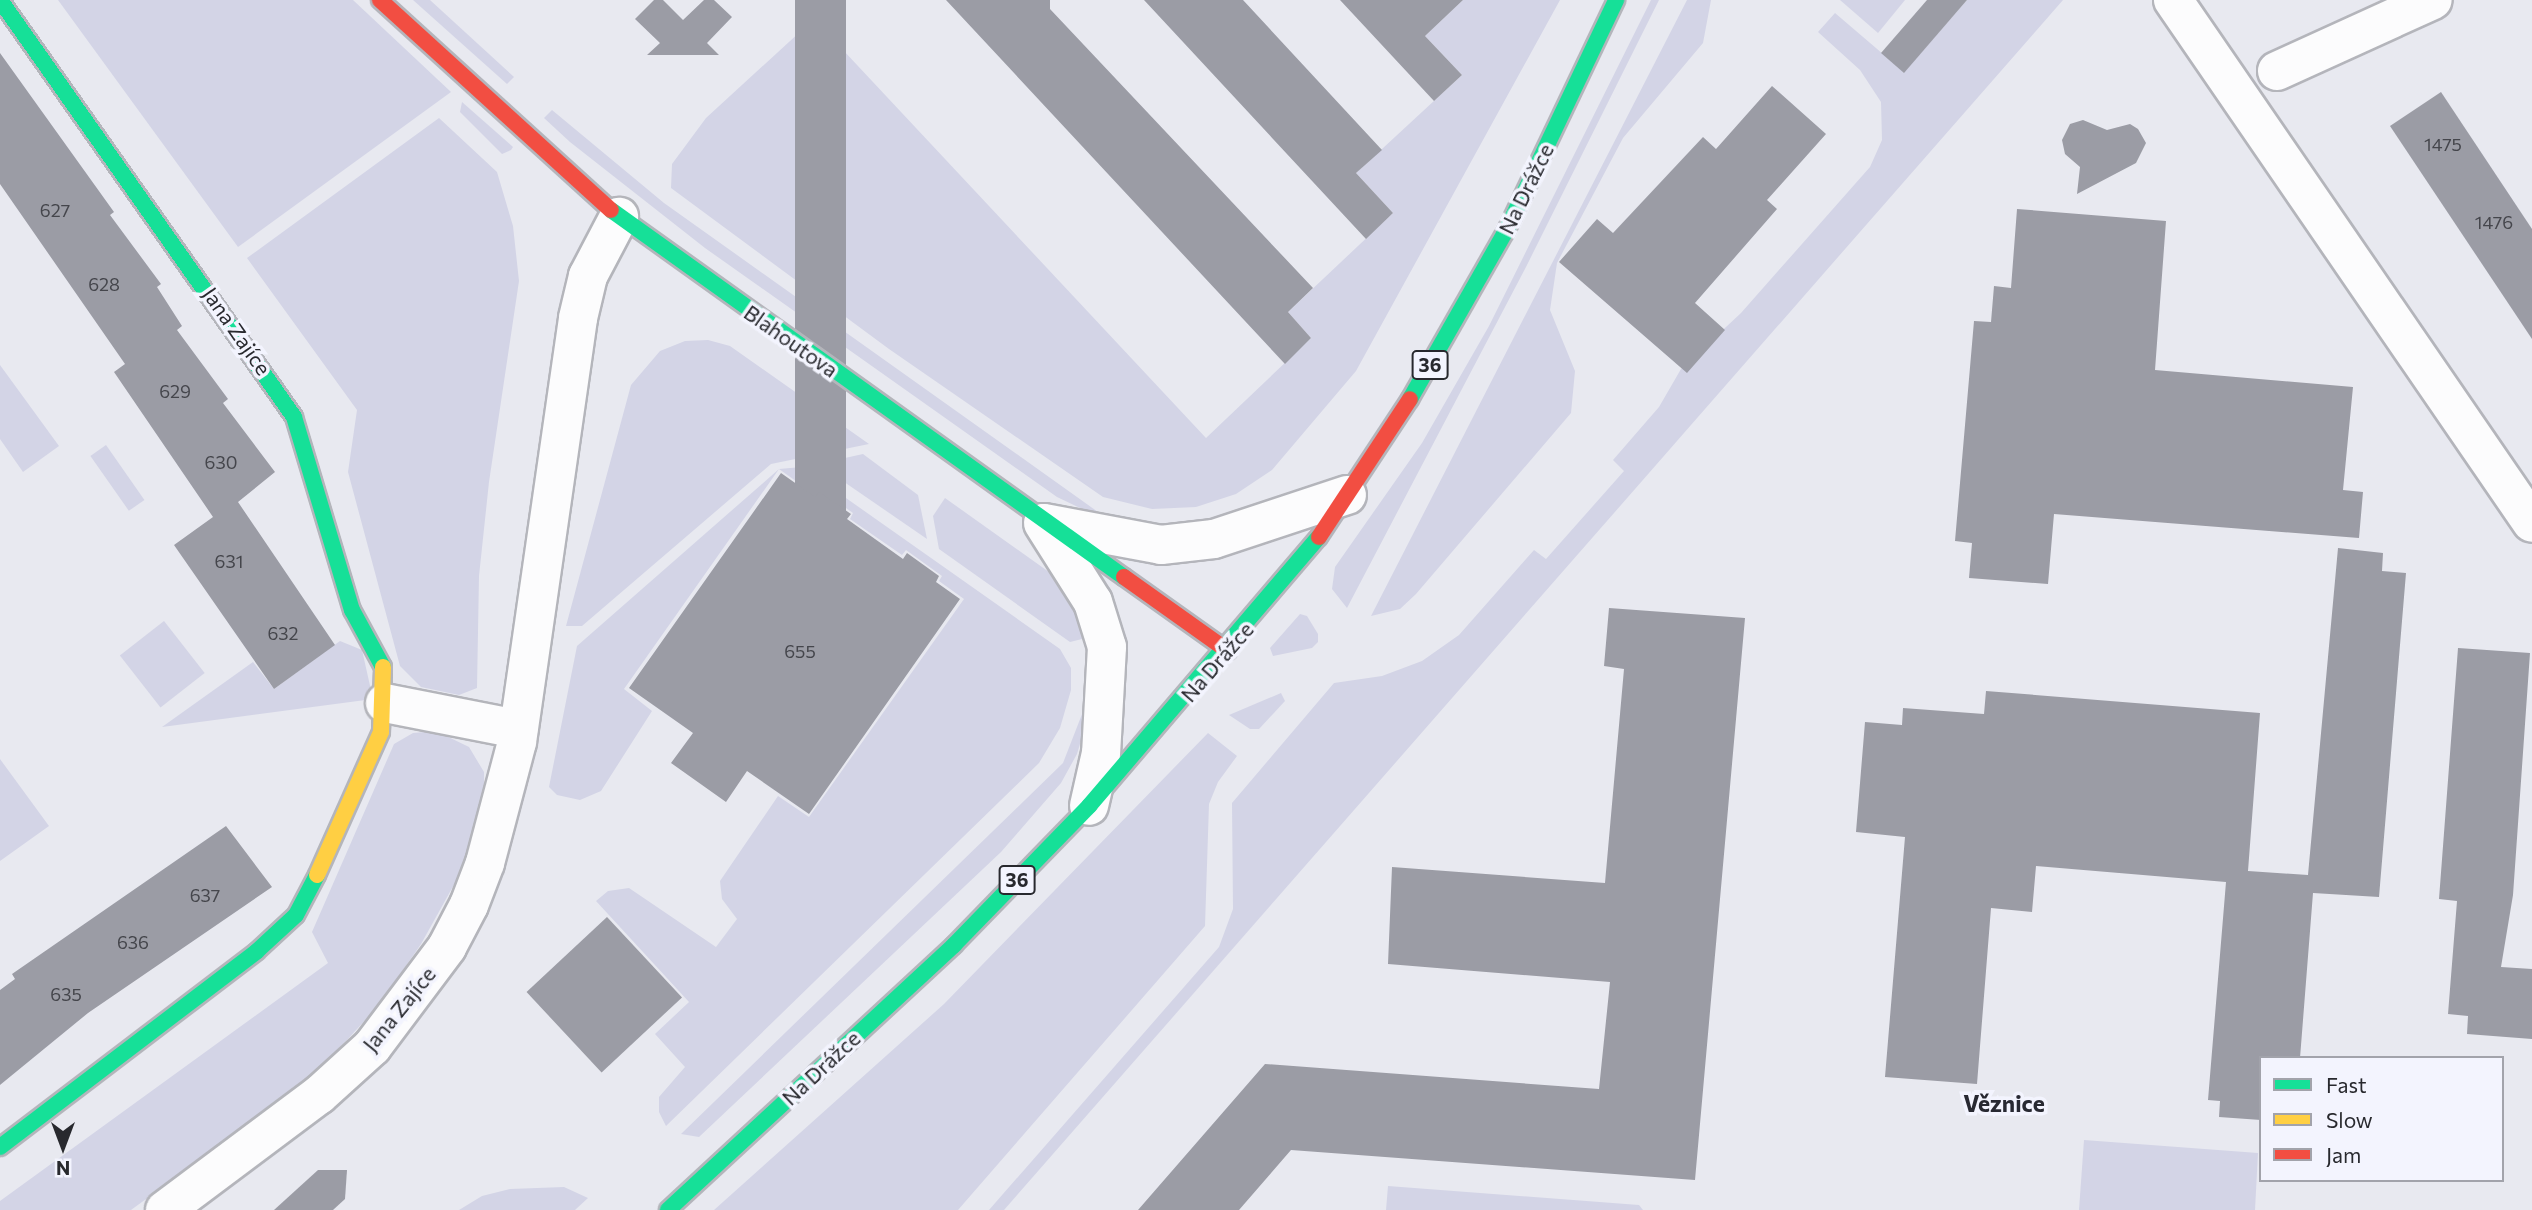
<!DOCTYPE html>
<html>
<head>
<meta charset="utf-8">
<style>
	body { margin:0 }
	#map { position:relative; width:2532px; height:1210px; overflow:hidden; background:#e8e9f0; font-family:Commissioner,sans-serif }
	div>[style] { position:absolute }
	[style*='--x'] { left:calc(var(--x)*1px); top:calc(var(--y)*1px); width:calc(var(--w)*1px); rotate:calc(var(--a)*1deg) }
	.green>* { inset:0; background:#d3d4e6; transform-origin:0 0 }
	.building>* { inset:0; background:#9b9ca5; transform-origin:0 0 }
	.roads { filter:drop-shadow(2px 0 #b4b5bb) drop-shadow(-2px 0 #b4b5bb) drop-shadow(0 2px #b4b5bb) drop-shadow(0 -2px #b4b5bb) }
	.street>* { height:38px; margin:-19px; padding:0 19px; transform-origin:19px; border-radius:19px; background:#fcfcfd }
	.fast>* { height:16px; margin:-8px; padding:0 8px; transform-origin:8px; border-radius:8px; background:#16e098 }
	.slow>* { height:16px; margin:-8px; padding:0 8px; transform-origin:8px; border-radius:8px; background:#ffcf43 }
	.jam>* { height:16px; margin:-8px; padding:0 8px; transform-origin:8px; border-radius:8px; background:#f24e42 }
	span { translate:-50% -50%; white-space:nowrap; text-align:center; line-height:1.15; -webkit-text-stroke:7px #f3f4fe; paint-order:stroke }
	.number-label { font-size:18px; color:#45464c }
	.number-label span { -webkit-text-stroke-width:0 }
	.shield-label span { padding:2px 5px; background:#f3f4fe; border:2px solid; border-radius:5px; -webkit-text-stroke-width:0 }
	.shield-label { font-size:19px; color:#28292e; font-weight:700 }
	.street-label { font-size:21px; color:#28292e }
	.neighbourhood-label { font-size:23px; color:#282932; font-weight:700 }
	.legend { position:absolute; left:2259px; top:1056px; width:245px; height:126px; box-sizing:border-box; background:#f3f4fe; border:2px solid #a2a3ab; margin:0; padding:9px 12px; list-style:none; font-size:21px; color:#28292e }
	.legend li { display:flex; align-items:center; gap:14px; height:35px }
	.legend b { width:35px; border:2px solid #a2a3ab }
	.north { position:absolute; left:28px; top:1112px; width:70px; height:70px; -webkit-text-stroke:5px #f3f4fe; paint-order:stroke; rotate:180deg; font-size:19px; font-weight:700; line-height:28px; text-align:center; color:#28292e }
	.north::after { content:''; display:block; margin:auto; width:24px; height:32px; background:#28292e; clip-path:polygon(50% 0,100% 100%,50% 72%,0 100%) }
</style>
</head>
<body>
<div id="map">
	<div class="green">
		<div style="clip-path:polygon(58px 0,353px 0,451px 92px,238px 247px)"></div>
		<div style="clip-path:polygon(413px 0,430px 0,514px 77px,507px 84px)"></div>
		<div style="clip-path:polygon(1463px 0,1560px 0,1356px 371px,1272px 470px,1236px 494px,1196px 507px,1152px 509px,1103px 497px,889px 349px,671px 188px,672px 164px,706px 118px,814px 19px,1206px 438px,1311px 338px,1288px 312px,1393px 213px,1356px 173px,1462px 75px,1425px 36px)"></div>
		<div style="clip-path:polygon(1651px 0,1659px 0,1527px 265px,1347px 608px,1332px 589px,1335px 567px,1422px 443px,1489px 326px)"></div>
		<div style="clip-path:polygon(1687px 0,1711px 0,1703px 43px,1623px 138px,1557px 263px,1550px 310px,1575px 371px,1571px 413px,1416px 594px,1400px 609px,1371px 616px)"></div>
		<div style="clip-path:polygon(1840px 0,1905px 0,1878px 33px)"></div>
		<div style="clip-path:polygon(1967px 0,2063px 0,1004px 1210px,989px 1210px,1219px 947px,1233px 909px,1232px 803px,1334px 683px,1382px 676px,1422px 661px,1459px 635px,1534px 550px,1546px 559px,1624px 471px,1613px 460px,1659px 407px,1681px 369px,1741px 313px,1870px 167px,1882px 140px,1881px 102px,1860px 70px,1818px 32px,1835px 13px,1904px 72px)"></div>
		<div style="clip-path:polygon(462px 102px,513px 147px,511px 150px,502px 154px,460px 112px)"></div>
		<div style="clip-path:polygon(552px 110px,664px 203px,1098px 512px,1099px 517px,1057px 497px,705px 248px,570px 142px,544px 118px)"></div>
		<div style="clip-path:polygon(439px 118px,497px 172px,513px 226px,519px 281px,489px 482px,479px 576px,477px 688px,459px 695px,421px 687px,400px 666px,348px 472px,357px 410px,247px 258px)"></div>
		<div style="clip-path:polygon(708px 340px,730px 346px,869px 444px,771px 464px,582px 626px,566px 626px,631px 385px,660px 351px,685px 341px)"></div>
		<div style="clip-path:polygon(0 365px,59px 446px,23px 472px,0 439px)"></div>
		<div style="left:106px;top:445px;width:67px;height:19px;rotate:55deg"></div>
		<div style="clip-path:polygon(863px 454px,918px 495px,927px 539px,818px 464px)"></div>
		<div style="clip-path:polygon(802px 467px,1060px 649px,1071px 668px,1071px 690px,1060px 728px,1039px 763px,666px 1126px,659px 1112px,659px 1097px,685px 1067px,655px 1034px,689px 1002px,596px 901px,608px 891px,629px 888px,716px 947px,737px 919px,722px 899px,720px 881px,778px 796px,809px 817px,964px 599px,939px 581px,942px 576px,906px 550px,902px 555px,850px 519px,853px 513px,818px 488px,814px 494px,779px 469px,624px 689px,652px 711px,601px 791px,580px 800px,557px 795px,549px 787px,577px 646px,779px 469px)"></div>
		<div style="clip-path:polygon(945px 498px,1056px 577px,1094px 636px,1070px 642px,939px 549px,933px 516px)"></div>
		<div style="clip-path:polygon(1300px 614px,1307px 616px,1318px 634px,1318px 642px,1312px 648px,1273px 656px,1270px 648px)"></div>
		<div style="left:164px;top:621px;width:66px;height:56px;rotate:52deg"></div>
		<div style="clip-path:polygon(340px 641px,362px 650px,373px 699px,162px 727px,253px 662px,274px 689px)"></div>
		<div style="clip-path:polygon(1281px 693px,1285px 701px,1259px 729px,1250px 729px,1229px 715px)"></div>
		<div style="clip-path:polygon(1084px 709px,1090px 710px,1077px 754px,1061px 783px,1001px 852px,699px 1137px,681px 1134px,1063px 763px)"></div>
		<div style="clip-path:polygon(436px 731px,469px 747px,484px 772px,484px 798px,466px 863px,421px 944px,379px 1005px,346px 1041px,294px 1091px,131px 1210px,0 1210px,0 1201px,328px 963px,312px 932px,394px 744px,413px 733px)"></div>
		<div style="clip-path:polygon(1208px 733px,1237px 756px,1218px 782px,1209px 804px,1205px 926px,958px 1210px,714px 1210px,944px 1004px)"></div>
		<div style="clip-path:polygon(0 759px,49px 826px,0 861px)"></div>
		<div style="clip-path:polygon(2084px 1140px,2258px 1153px,2255px 1210px,2079px 1210px)"></div>
		<div style="clip-path:polygon(1388px 1186px,1639px 1205px,1643px 1210px,1386px 1210px)"></div>
		<div style="clip-path:polygon(564px 1187px,588px 1198px,575px 1210px,459px 1210px,482px 1196px,510px 1189px)"></div>
	</div>
	<div class="building">
		<div style="clip-path:polygon(654px 0,663px 0,683px 20px,704px 0,714px 0,732px 17px,707px 43px,719px 55px,647px 55px,660px 43px,635px 19px)"></div>
		<div style="left:795px;top:0;width:51px;height:601px"></div>
		<div style="clip-path:polygon(946px 0,1050px 0,1050px 9px,1313px 288px,1288px 312px,1311px 338px,1285px 364px)"></div>
		<div style="clip-path:polygon(1144px 0,1243px 0,1382px 150px,1356px 173px,1393px 213px,1366px 239px)"></div>
		<div style="clip-path:polygon(1340px 0,1463px 0,1425px 36px,1462px 75px,1434px 101px)"></div>
		<div style="clip-path:polygon(1927px 0,1967px 0,1904px 73px,1881px 53px)"></div>
		<div style="clip-path:polygon(0 53px,114px 212px,110px 215px,161px 284px,157px 287px,182px 326px,177px 330px,228px 399px,223px 403px,275px 472px,238px 502px,335px 645px,274px 689px,174px 545px,213px 517px,114px 372px,125px 364px,0 184px)"></div>
		<div style="clip-path:polygon(1772px 86px,1826px 134px,1767px 200px,1777px 209px,1695px 303px,1725px 330px,1687px 373px,1559px 262px,1597px 219px,1613px 233px,1703px 137px,1716px 149px)"></div>
		<div style="clip-path:polygon(2441px 92px,2532px 229px,2532px 339px,2390px 126px)"></div>
		<div style="clip-path:polygon(2083px 120px,2107px 130px,2130px 124px,2138px 129px,2146px 143px,2136px 163px,2077px 194px,2080px 167px,2065px 154px,2062px 140px,2070px 124px)"></div>
		<div style="clip-path:polygon(2017px 209px,2166px 221px,2155px 370px,2353px 387px,2343px 490px,2363px 492px,2359px 538px,2054px 514px,2048px 584px,1969px 578px,1972px 543px,1955px 541px,1974px 321px,1991px 322px,1994px 286px,2011px 288px)"></div>
		<div style="clip-path:polygon(781px 473px,815px 497px,819px 492px,851px 514px,847px 519px,903px 559px,907px 553px,939px 576px,936px 582px,960px 599px,809px 814px,747px 771px,726px 802px,671px 763px,693px 733px,629px 688px)"></div>
		<div style="clip-path:polygon(2338px 548px,2383px 553px,2382px 571px,2406px 573px,2379px 897px,2313px 893px,2300px 1058px,2261px 1058px,2261px 1120px,2219px 1117px,2220px 1101px,2208px 1100px,2226px 882px,2036px 866px,2032px 912px,1991px 908px,1977px 1084px,1885px 1077px,1905px 837px,1856px 832px,1865px 722px,1902px 725px,1903px 708px,1984px 714px,1986px 691px,2260px 713px,2248px 871px,2308px 875px)"></div>
		<div style="clip-path:polygon(1609px 608px,1745px 618px,1695px 1180px,1291px 1150px,1239px 1210px,1138px 1210px,1265px 1064px,1599px 1089px,1610px 982px,1388px 964px,1392px 867px,1605px 883px,1624px 669px,1604px 666px)"></div>
		<div style="clip-path:polygon(2458px 648px,2530px 653px,2513px 895px,2501px 967px,2532px 969px,2532px 1039px,2467px 1034px,2468px 1016px,2448px 1014px,2457px 901px,2439px 899px)"></div>
		<div style="clip-path:polygon(226px 826px,272px 887px,88px 1013px,0 1085px,0 990px,15px 979px,12px 974px)"></div>
		<div style="left:607px;top:917px;width:110px;height:110px;rotate:47deg"></div>
		<div style="clip-path:polygon(318px 1170px,347px 1170px,345px 1199px,333px 1210px,274px 1210px)"></div>
	</div>
	<div class="roads">
		<div class="street">
			<div style="--x:2173;--y:0;--w:634;--a:55.53"></div>
			<div style="--x:2277;--y:71;--w:171;--a:-24.5"></div>
			<div style="--x:1043;--y:523;--w:93;--a:57.7"></div>
			<div style="--x:1093;--y:602;--w:47;--a:72.7"></div>
			<div style="--x:1107;--y:647;--w:106;--a:93.2"></div>
			<div style="--x:1101;--y:753;--w:54;--a:102.8"></div>
			<div style="--x:1044;--y:523;--w:119;--a:10.6"></div>
			<div style="--x:1161;--y:545;--w:53;--a:-6.5"></div>
			<div style="--x:1214;--y:539;--w:140;--a:-18.3"></div>
			<div style="--x:385;--y:703;--w:136;--a:11.1"></div>
			<div style="--x:165;--y:1210;--w:192;--a:-36.8"></div>
			<div style="--x:319;--y:1095;--w:72;--a:-42.2"></div>
			<div style="--x:372;--y:1047;--w:125;--a:-53.1"></div>
			<div style="--x:447;--y:947;--w:47;--a:-62.4"></div>
			<div style="--x:469;--y:905;--w:45;--a:-69.1"></div>
			<div style="--x:485;--y:863;--w:125;--a:-75.2"></div>
			<div style="--x:517;--y:742;--w:428;--a:-81.8"></div>
			<div style="--x:578;--y:318;--w:43;--a:-76.6"></div>
			<div style="--x:588;--y:276;--w:67;--a:-62.3"></div>
		</div>
		<div class="fast">
			<div style="--x:0;--y:0;--w:510;--a:54.81"></div>
			<div style="--x:294;--y:417;--w:202;--a:73.3"></div>
			<div style="--x:352;--y:610;--w:65;--a:61.5"></div>
			<div style="--x:611;--y:210;--w:631;--a:35.58"></div>
			<div style="--x:1410;--y:399;--w:193;--a:-60.3"></div>
			<div style="--x:1506;--y:231;--w:256;--a:-64.5"></div>
			<div style="--x:0;--y:1147;--w:322;--a:-37.3"></div>
			<div style="--x:256;--y:952;--w:54;--a:-42.8"></div>
			<div style="--x:296;--y:915;--w:45;--a:-62.3"></div>
			<div style="--x:668;--y:1210;--w:390;--a:-42.8"></div>
			<div style="--x:954;--y:945;--w:194;--a:-45.8"></div>
			<div style="--x:1089;--y:806;--w:354;--a:-49.5"></div>
		</div>
		<div class="slow">
			<div style="--x:317;--y:875;--w:157;--a:-65.9"></div>
			<div style="--x:381;--y:732;--w:65;--a:-88.2"></div>
		</div>
		<div class="jam">
			<div style="--x:380;--y:0;--w:312;--a:42.3"></div>
			<div style="--x:1319;--y:537;--w:165;--a:-56.6"></div>
			<div style="--x:1124;--y:577;--w:128;--a:35.4"></div>
		</div>
	</div>
	<div class="number-label">
		<span style="left:2443px;top:144px">1475</span>
		<span style="left:55px;top:210px">627</span>
		<span style="left:2494px;top:222px">1476</span>
		<span style="left:104px;top:284px">628</span>
		<span style="left:175px;top:391px">629</span>
		<span style="left:221px;top:462px">630</span>
		<span style="left:229px;top:561px">631</span>
		<span style="left:283px;top:633px">632</span>
		<span style="left:800px;top:651px">655</span>
		<span style="left:205px;top:895px">637</span>
		<span style="left:133px;top:942px">636</span>
		<span style="left:66px;top:994px">635</span>
	</div>
	<div class="shield-label">
		<span style="left:1430px;top:365px">36</span>
		<span style="left:1017px;top:880px">36</span>
	</div>
	<div class="street-label">
		<span style="left:1526px;top:189px;rotate:-64deg">Na Drážce</span>
		<span style="left:237px;top:331px;rotate:55deg">Jana Zajíce</span>
		<span style="left:791px;top:341px;rotate:35deg">Blahoutova</span>
		<span style="left:1217px;top:662px;rotate:-49deg">Na Drážce</span>
		<span style="left:399px;top:1009px;rotate:-51deg">Jana Zajíce</span>
		<span style="left:821px;top:1068px;rotate:-43deg">Na Drážce</span>
	</div>
	<div class="neighbourhood-label">
		<span style="left:2004px;top:1103px">Věznice</span>
	</div>
	<ul class="legend">
	<li><b style="height:9px;background:#16e098"></b>Fast</li>
	<li><b style="height:9px;background:#ffcf43"></b>Slow</li>
	<li><b style="height:9px;background:#f24e42"></b>Jam</li>
	</ul>
	<div class="north">N</div>
</div>
</body>
</html>
